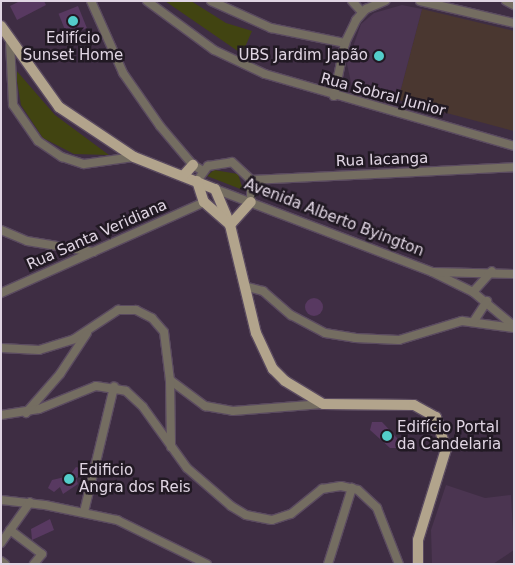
<!DOCTYPE html>
<html>
<head>
<meta charset="utf-8">
<style>
	body { margin:0 }
	#map { position:relative; width:515px; height:565px; overflow:hidden; background:#3e2d43; font-family:"DejaVu Sans",sans-serif }
	div>[style] { position:absolute }
	[style*='--x'] { left:calc(var(--x)*1px); top:calc(var(--y)*1px); width:calc(var(--w)*1px); rotate:calc(var(--a)*1deg) }
	.commercial>* { inset:0; background:#4a3730 }
	.built>* { inset:0; background:#4b3551 }
	.green>* { inset:0; background:#414411 }
	.building>* { inset:0; background:#583961; transform-origin:0 0 }
	.round { border-radius:50% }
	.roads { filter:drop-shadow(1px 0 #5b4b60) drop-shadow(-1px 0 #5b4b60) drop-shadow(0 1px #5b4b60) drop-shadow(0 -1px #5b4b60) }
	.minor>* { height:8px; margin:-4px; padding:0 4px; transform-origin:4px; border-radius:4px; background:#746d61 }
	.major>* { height:10px; margin:-5px; padding:0 5px; transform-origin:5px; border-radius:5px; background:#b2a48c }
	.dots>* { width:14px; height:14px; translate:-50% -50%; box-sizing:border-box; border:2px solid #211923; border-radius:50% }
	span { translate:-50% -50%; white-space:nowrap; text-align:center; line-height:1.15; -webkit-text-stroke:5px #211923; paint-order:stroke }
	.poi-label { font-size:15px; color:#e0d5e3 }
	.right { translate:-100% -50%; text-align:right }
	.left { translate:0 -50%; text-align:left }
	.street-label { font-size:15px; color:#e0d5e3 }
	.frame { position:absolute; inset:0; border:2px solid #e0d5e3; pointer-events:none }
</style>
</head>
<body>
<div id="map">
	<div class="commercial">
		<div style="clip-path:polygon(422px 9px,514px 31px,514px 131px,398px 100px)"></div>
	</div>
	<div class="built">
		<div style="clip-path:polygon(402px 5px,422px 9px,398px 100px,352px 87px,347px 64px,361px 24px,374px 13px)"></div>
		<div style="clip-path:polygon(446px 485px,485px 498px,511px 495px,514px 550px,493px 564px,432px 564px,431px 530px)"></div>
	</div>
	<div class="green">
		<div style="clip-path:polygon(165px 1px,191px 1px,226px 23px,252px 31px,242px 54px)"></div>
		<div style="clip-path:polygon(15px 69px,55px 115px,109px 155px,74px 154px,43px 138px,21px 105px)"></div>
		<div style="clip-path:polygon(214px 170px,238px 174px,243px 190px,207px 176px)"></div>
	</div>
	<div class="building">
		<div style="clip-path:polygon(20px 1px,44px 1px,46px 5px,17px 20px,10px 6px)"></div>
		<div style="left:78px;top:6px;width:24px;height:21px;rotate:68deg"></div>
		<div class="round" style="left:305px;top:298px;width:18px;height:18px"></div>
		<div style="clip-path:polygon(372px 422px,382px 422px,397px 438px,397px 448px,390px 448px,370px 430px)"></div>
		<div style="clip-path:polygon(76px 467px,80px 468px,81px 476px,76px 478px,78px 484px,63px 494px,60px 487px,54px 492px,48px 488px,52px 480px,69px 476px)"></div>
		<div style="clip-path:polygon(50px 519px,54px 530px,32px 540px,31px 529px)"></div>
	</div>
	<div class="roads">
		<div class="minor">
			<div style="--x:91;--y:1;--w:79;--a:66"></div>
			<div style="--x:123;--y:73;--w:65;--a:55.1"></div>
			<div style="--x:160;--y:126;--w:51;--a:49.8"></div>
			<div style="--x:193;--y:165;--w:12;--a:31"></div>
			<div style="--x:147;--y:1;--w:83;--a:36.2"></div>
			<div style="--x:214;--y:50;--w:56;--a:25.2"></div>
			<div style="--x:265;--y:74;--w:259;--a:16.1"></div>
			<div style="--x:211;--y:1;--w:66;--a:24.2"></div>
			<div style="--x:271;--y:28;--w:76;--a:11.5"></div>
			<div style="--x:352;--y:1;--w:15;--a:48"></div>
			<div style="--x:420;--y:1;--w:97;--a:13.2"></div>
			<div style="--x:506;--y:1;--w:9;--a:27"></div>
			<div style="--x:10;--y:41;--w:64;--a:87.3"></div>
			<div style="--x:13;--y:105;--w:44;--a:55.2"></div>
			<div style="--x:38;--y:141;--w:29;--a:34"></div>
			<div style="--x:62;--y:157;--w:23;--a:18"></div>
			<div style="--x:84;--y:164;--w:50;--a:-8"></div>
			<div style="--x:334;--y:96;--w:54;--a:-78.3"></div>
			<div style="--x:345;--y:43;--w:25;--a:-64"></div>
			<div style="--x:356;--y:20;--w:15;--a:-48"></div>
			<div style="--x:366;--y:9;--w:21;--a:-23"></div>
			<div style="--x:251;--y:180;--w:263;--a:-2.8"></div>
			<div style="--x:197;--y:181;--w:19;--a:-54"></div>
			<div style="--x:208;--y:166;--w:24;--a:-9"></div>
			<div style="--x:232;--y:162;--w:26;--a:43"></div>
			<div style="--x:251;--y:180;--w:22;--a:90"></div>
			<div style="--x:215;--y:189;--w:232;--a:20.9"></div>
			<div style="--x:432;--y:272;--w:46;--a:26"></div>
			<div style="--x:473;--y:292;--w:53;--a:39.7"></div>
			<div style="--x:1;--y:230;--w:28;--a:23"></div>
			<div style="--x:27;--y:241;--w:67;--a:9.5"></div>
			<div style="--x:433;--y:272;--w:81;--a:1.4"></div>
			<div style="--x:244;--y:286;--w:20;--a:15"></div>
			<div style="--x:263;--y:291;--w:37;--a:41"></div>
			<div style="--x:291;--y:315;--w:38;--a:28"></div>
			<div style="--x:325;--y:333;--w:30;--a:9"></div>
			<div style="--x:355;--y:338;--w:44;--a:2.6"></div>
			<div style="--x:399;--y:340;--w:66;--a:-16.8"></div>
			<div style="--x:462;--y:321;--w:52;--a:7.7"></div>
			<div style="--x:473;--y:292;--w:28;--a:-48"></div>
			<div style="--x:1;--y:293;--w:222;--a:-24.1"></div>
			<div style="--x:474;--y:321;--w:24;--a:-57"></div>
			<div style="--x:1;--y:348;--w:38;--a:3"></div>
			<div style="--x:39;--y:350;--w:37;--a:-17"></div>
			<div style="--x:74;--y:339;--w:53;--a:-33.4"></div>
			<div style="--x:118;--y:310;--w:18;--a:0"></div>
			<div style="--x:136;--y:310;--w:18;--a:27"></div>
			<div style="--x:152;--y:318;--w:18;--a:49"></div>
			<div style="--x:164;--y:332;--w:48;--a:82.9"></div>
			<div style="--x:170;--y:380;--w:44;--a:36.6"></div>
			<div style="--x:205;--y:406;--w:28;--a:10"></div>
			<div style="--x:233;--y:411;--w:90;--a:-4.4"></div>
			<div style="--x:170;--y:380;--w:67;--a:89.1"></div>
			<div style="--x:26;--y:413;--w:52;--a:-48.9"></div>
			<div style="--x:60;--y:374;--w:49;--a:-56.6"></div>
			<div style="--x:1;--y:415;--w:38;--a:-9"></div>
			<div style="--x:39;--y:409;--w:61;--a:-22"></div>
			<div style="--x:96;--y:386;--w:30;--a:9"></div>
			<div style="--x:126;--y:391;--w:23;--a:43"></div>
			<div style="--x:143;--y:407;--w:75;--a:54.2"></div>
			<div style="--x:187;--y:468;--w:58;--a:40.8"></div>
			<div style="--x:231;--y:506;--w:17;--a:31"></div>
			<div style="--x:246;--y:515;--w:26;--a:11"></div>
			<div style="--x:272;--y:520;--w:20;--a:-18"></div>
			<div style="--x:291;--y:514;--w:40;--a:-39"></div>
			<div style="--x:322;--y:489;--w:19;--a:-9"></div>
			<div style="--x:341;--y:486;--w:17;--a:13"></div>
			<div style="--x:358;--y:490;--w:26;--a:43"></div>
			<div style="--x:377;--y:508;--w:60;--a:68.6"></div>
			<div style="--x:1;--y:500;--w:44;--a:6.5"></div>
			<div style="--x:45;--y:505;--w:74;--a:11.8"></div>
			<div style="--x:117;--y:520;--w:100;--a:26.1"></div>
			<div style="--x:84;--y:512;--w:129;--a:-76.5"></div>
			<div style="--x:10;--y:530;--w:40;--a:37"></div>
			<div style="--x:42;--y:554;--w:13;--a:129"></div>
			<div style="--x:1;--y:543;--w:50;--a:-54.7"></div>
			<div style="--x:1;--y:561;--w:5;--a:37"></div>
			<div style="--x:328;--y:564;--w:80;--a:-72.5"></div>
		</div>
		<div class="major">
			<div style="--x:1;--y:26;--w:100;--a:54.4"></div>
			<div style="--x:59;--y:107;--w:90;--a:33.7"></div>
			<div style="--x:134;--y:157;--w:87;--a:21.6"></div>
			<div style="--x:215;--y:189;--w:39;--a:67"></div>
			<div style="--x:230;--y:225;--w:111;--a:76.5"></div>
			<div style="--x:256;--y:333;--w:40;--a:65"></div>
			<div style="--x:273;--y:369;--w:17;--a:45"></div>
			<div style="--x:285;--y:381;--w:44;--a:31.2"></div>
			<div style="--x:323;--y:404;--w:91;--a:0.6"></div>
			<div style="--x:414;--y:405;--w:25;--a:29"></div>
			<div style="--x:436;--y:417;--w:34;--a:73"></div>
			<div style="--x:446;--y:449;--w:95;--a:107.1"></div>
			<div style="--x:418;--y:540;--w:24;--a:90"></div>
			<div style="--x:183;--y:176;--w:15;--a:-48"></div>
			<div style="--x:197;--y:181;--w:22;--a:72"></div>
			<div style="--x:204;--y:202;--w:33;--a:41"></div>
			<div style="--x:230;--y:225;--w:31;--a:-48"></div>
		</div>
	</div>
	<div class="dots">
		<div style="left:73px;top:21px;background:#53cdca"></div>
		<div style="left:379px;top:56px;background:#53cdca"></div>
		<div style="left:387px;top:436px;background:#53cdca"></div>
		<div style="left:69px;top:479px;background:#53cdca"></div>
	</div>
	<div class="poi-label">
		<span style="left:73px;top:47px">Edifício<br>Sunset Home</span>
		<span class="right" style="left:368px;top:56px">UBS Jardim Japão</span>
		<span class="left" style="left:397px;top:436px">Edifício Portal<br>da Candelaria</span>
		<span class="left" style="left:79px;top:479px">Edificio<br>Angra dos Reis</span>
	</div>
	<div class="street-label">
		<span style="left:383px;top:95px;rotate:15deg">Rua Sobral Junior</span>
		<span style="left:382px;top:160px;rotate:-2deg">Rua Iacanga</span>
		<span style="left:334px;top:218px;rotate:21deg">Avenida Alberto Byington</span>
		<span style="left:97px;top:235px;rotate:-24deg">Rua Santa Veridiana</span>
	</div>
	<div class="frame"></div>
</div>
</body>
</html>
